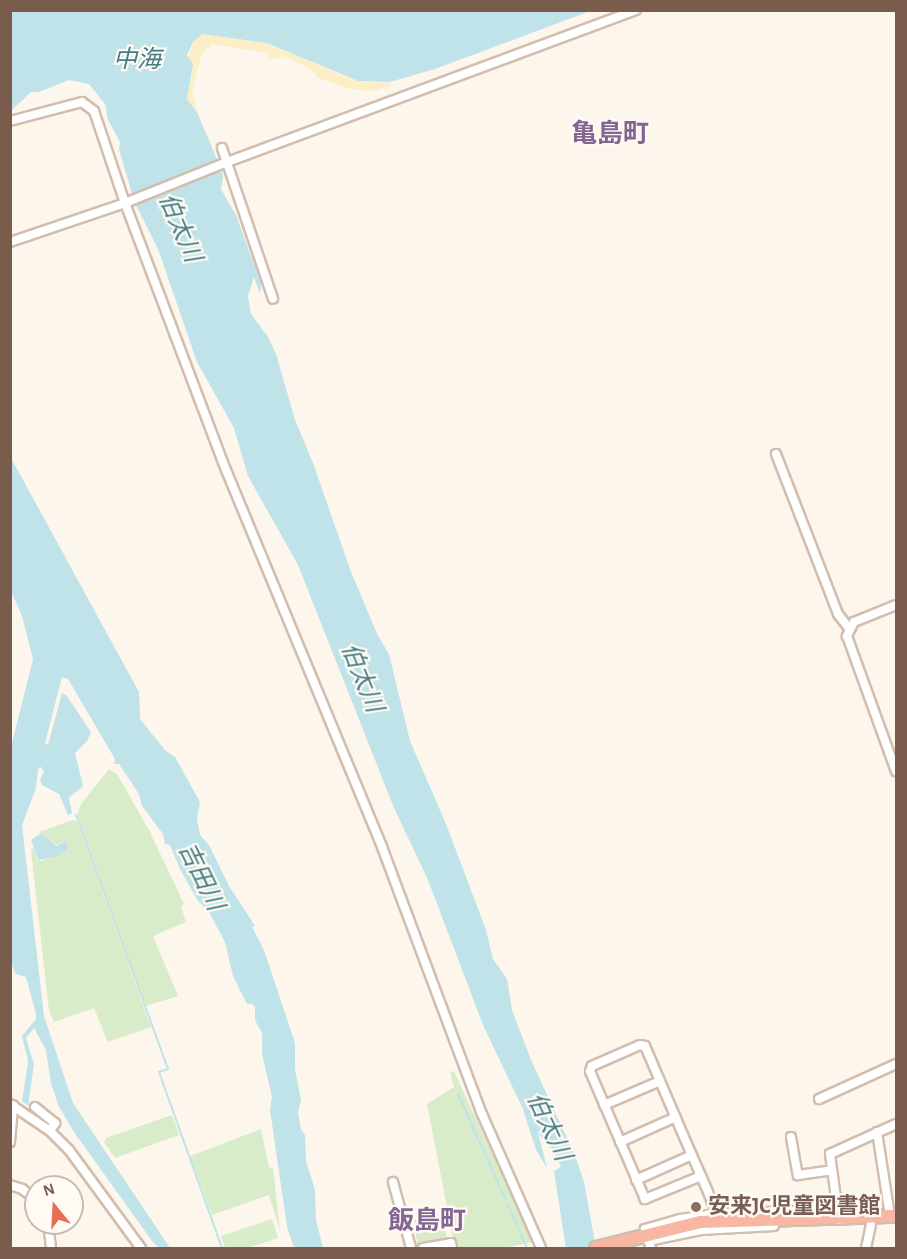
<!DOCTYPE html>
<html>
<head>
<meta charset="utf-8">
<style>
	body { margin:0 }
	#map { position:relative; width:907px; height:1259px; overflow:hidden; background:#fdf6ec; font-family:"Alegreya Sans","Noto Sans JP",sans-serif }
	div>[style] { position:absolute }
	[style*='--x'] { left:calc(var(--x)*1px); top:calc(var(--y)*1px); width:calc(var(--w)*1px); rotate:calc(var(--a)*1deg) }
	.green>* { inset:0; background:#d8ecc9; transform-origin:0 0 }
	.sand>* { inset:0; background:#fcefc7 }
	.water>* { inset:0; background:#bfe3e8 }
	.stream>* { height:2px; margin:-1px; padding:0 1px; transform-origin:1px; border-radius:1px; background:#bfe3e8 }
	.roads { filter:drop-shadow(2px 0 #d1beb0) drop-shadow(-2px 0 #d1beb0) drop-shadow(0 2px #d1beb0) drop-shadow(0 -2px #d1beb0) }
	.minor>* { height:8px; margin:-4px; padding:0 4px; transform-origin:4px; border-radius:4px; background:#fff }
	.highway>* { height:12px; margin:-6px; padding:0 6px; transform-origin:6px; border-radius:6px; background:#f7b7a3 }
	.dots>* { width:16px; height:16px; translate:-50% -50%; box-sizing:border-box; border:3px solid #fffaf3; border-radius:50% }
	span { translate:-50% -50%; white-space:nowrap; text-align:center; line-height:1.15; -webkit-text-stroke:4.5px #fffaf3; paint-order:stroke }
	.education-label { font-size:22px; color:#785e54; font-weight:700 }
	.left { translate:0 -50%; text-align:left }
	.water-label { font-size:24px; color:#437c86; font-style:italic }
	.quarter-label { font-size:26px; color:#846695; font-weight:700 }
	.frame { position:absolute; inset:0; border:12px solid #7a5c4d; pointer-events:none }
	.north { position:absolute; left:24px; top:1175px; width:60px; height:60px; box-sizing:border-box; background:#fffaf3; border:2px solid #cabbb1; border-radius:50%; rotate:342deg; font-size:16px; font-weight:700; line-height:24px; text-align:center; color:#7a5c4d }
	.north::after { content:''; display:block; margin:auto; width:21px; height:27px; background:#e76f51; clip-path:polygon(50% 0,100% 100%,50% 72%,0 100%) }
</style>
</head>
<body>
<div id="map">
	<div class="green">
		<div style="clip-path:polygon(109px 769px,117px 774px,149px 830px,184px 904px,181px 907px,186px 922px,153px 936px,178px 996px,146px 1006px,77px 815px,81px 804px)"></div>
		<div style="clip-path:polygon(73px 820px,77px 821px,151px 1027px,108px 1042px,94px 1008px,54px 1022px,49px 1011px,31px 850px,34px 848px,37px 860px,42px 861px,68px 850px,66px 840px,57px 845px,39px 832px)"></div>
		<div style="clip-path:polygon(454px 1071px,533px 1242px,505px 1248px,455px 1248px,427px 1104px,454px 1087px,450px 1072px)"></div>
		<div style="clip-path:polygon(172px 1115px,179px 1135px,115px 1158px,104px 1142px,106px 1138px)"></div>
		<div style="clip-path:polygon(261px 1129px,269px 1167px,273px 1168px,280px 1231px,269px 1195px,212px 1215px,190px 1156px)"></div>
		<div style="left:444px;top:1216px;width:24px;height:30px;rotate:83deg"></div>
		<div style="clip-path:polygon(272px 1219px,278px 1238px,247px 1248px,225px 1248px,221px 1236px)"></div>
	</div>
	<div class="sand">
		<div style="clip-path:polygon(202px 34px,267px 43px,341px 75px,358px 81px,389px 83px,390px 86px,373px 91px,350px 89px,320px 79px,311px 70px,286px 56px,268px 60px,269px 53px,212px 44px,202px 54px,194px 83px,192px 95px,198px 112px,187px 99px,193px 64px,188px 59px,193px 42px)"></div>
	</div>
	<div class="water">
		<div style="clip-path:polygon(11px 11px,590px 11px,435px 69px,390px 82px,358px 81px,267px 43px,202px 34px,193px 42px,187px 55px,193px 64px,187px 99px,197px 112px,219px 164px,133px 197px,119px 149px,120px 142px,108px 120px,105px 104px,89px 84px,69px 80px,39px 92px,31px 92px,11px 111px)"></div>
		<div style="clip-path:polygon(221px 167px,223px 177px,221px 189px,236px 215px,261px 283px,260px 294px,254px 277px,248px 296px,251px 314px,268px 337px,276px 354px,295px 420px,313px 463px,351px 572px,378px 636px,389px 654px,410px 741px,446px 824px,486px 930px,493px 959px,507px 979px,512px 1010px,531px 1060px,574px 1153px,584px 1182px,596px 1248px,566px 1248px,554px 1171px,561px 1167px,553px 1150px,538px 1133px,547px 1168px,536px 1150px,523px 1109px,483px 1025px,428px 880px,394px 808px,298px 565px,248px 476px,234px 428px,197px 362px,158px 249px,134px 201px)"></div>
		<div style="clip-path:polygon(11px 458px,139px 692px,140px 719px,165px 750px,175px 757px,200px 802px,197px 819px,200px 835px,209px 845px,229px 886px,255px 926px,252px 927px,264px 950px,295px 1043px,295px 1070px,301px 1100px,298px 1113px,301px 1129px,305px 1135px,306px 1161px,315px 1190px,316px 1220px,323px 1248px,294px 1248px,287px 1227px,270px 1110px,272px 1097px,262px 1054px,262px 1033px,255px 1020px,255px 1007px,252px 1004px,247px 1004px,233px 976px,225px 942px,209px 912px,198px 901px,180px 869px,170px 845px,165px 844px,163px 834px,142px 806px,139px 794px,119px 764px,114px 764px,115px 759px,68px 679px,62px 677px,45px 743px,48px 745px,62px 693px,67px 696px,91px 732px,87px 741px,75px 753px,83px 786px,69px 798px,72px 813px,68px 815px,59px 794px,42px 785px,40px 780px,44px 771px,41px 767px,38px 769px,36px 788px,22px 825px,44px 1016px,73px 1103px,170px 1248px,159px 1248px,152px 1241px,74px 1132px,59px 1107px,51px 1083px,46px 1050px,34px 1028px,26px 1038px,34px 1064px,28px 1106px,22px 1101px,28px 1061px,22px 1036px,36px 1019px,36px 1014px,26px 977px,16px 974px,11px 963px,10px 751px,33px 659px,22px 616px,11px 591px)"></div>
		<div style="clip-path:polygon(41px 833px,57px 846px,66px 840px,68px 849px,56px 857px,38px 860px,31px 840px)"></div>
	</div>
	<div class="stream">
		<div style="--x:76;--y:815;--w:270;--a:70.1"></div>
		<div style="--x:168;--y:1069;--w:9;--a:162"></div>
		<div style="--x:159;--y:1072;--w:187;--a:70.3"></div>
		<div style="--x:458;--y:1094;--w:114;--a:65.7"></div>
		<div style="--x:508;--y:1205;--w:47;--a:66.2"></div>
	</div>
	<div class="roads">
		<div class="minor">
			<div style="--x:10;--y:121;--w:74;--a:-14.8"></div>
			<div style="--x:82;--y:102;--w:15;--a:37"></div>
			<div style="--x:94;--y:111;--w:97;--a:71.4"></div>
			<div style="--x:125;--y:203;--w:285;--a:69.3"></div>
			<div style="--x:226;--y:470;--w:408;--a:67.5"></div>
			<div style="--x:382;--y:847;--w:285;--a:69.5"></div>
			<div style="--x:482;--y:1114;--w:146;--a:66.2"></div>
			<div style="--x:222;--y:148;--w:159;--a:71.3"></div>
			<div style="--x:10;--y:242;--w:121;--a:-18.7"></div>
			<div style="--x:125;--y:203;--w:110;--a:-21.9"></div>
			<div style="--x:227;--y:162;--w:436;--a:-20.4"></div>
			<div style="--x:776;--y:454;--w:172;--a:68.8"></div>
			<div style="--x:838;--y:614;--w:18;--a:52"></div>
			<div style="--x:896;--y:605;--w:45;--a:158"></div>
			<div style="--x:854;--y:622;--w:16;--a:117"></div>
			<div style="--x:847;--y:636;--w:144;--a:70.1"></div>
			<div style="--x:819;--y:1099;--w:85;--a:-24.4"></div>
			<div style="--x:10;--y:1104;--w:48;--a:34"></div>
			<div style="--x:50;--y:1131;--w:27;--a:45"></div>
			<div style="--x:69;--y:1150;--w:122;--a:53.7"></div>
			<div style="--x:604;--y:1105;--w:61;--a:-23.2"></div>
			<div style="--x:35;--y:1107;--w:26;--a:39"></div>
			<div style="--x:55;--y:1123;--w:9;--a:122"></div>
			<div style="--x:877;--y:1132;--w:85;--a:81.2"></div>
			<div style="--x:791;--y:1137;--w:39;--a:80"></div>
			<div style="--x:798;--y:1175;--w:34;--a:-8"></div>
			<div style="--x:10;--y:1142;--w:37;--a:-85"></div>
			<div style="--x:620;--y:1142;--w:61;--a:-24.1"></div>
			<div style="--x:701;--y:1176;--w:61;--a:157.7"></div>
			<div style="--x:645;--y:1199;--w:139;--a:-113.3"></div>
			<div style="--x:590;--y:1071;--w:5;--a:-68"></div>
			<div style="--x:592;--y:1066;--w:52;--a:-23.6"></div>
			<div style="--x:640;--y:1045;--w:5;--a:11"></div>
			<div style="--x:645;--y:1046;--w:99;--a:66.8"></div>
			<div style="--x:684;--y:1137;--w:43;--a:66.4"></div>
			<div style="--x:701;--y:1176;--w:17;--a:66"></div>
			<div style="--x:708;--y:1192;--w:18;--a:68"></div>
			<div style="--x:715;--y:1209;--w:6;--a:81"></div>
			<div style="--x:636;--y:1180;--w:61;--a:-24.1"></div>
			<div style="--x:393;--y:1182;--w:68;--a:74.7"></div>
			<div style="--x:10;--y:1185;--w:13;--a:18"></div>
			<div style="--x:22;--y:1189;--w:17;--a:36"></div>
			<div style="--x:839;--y:1220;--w:67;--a:-97.8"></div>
			<div style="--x:830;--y:1154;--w:72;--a:-24.4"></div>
			<div style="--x:48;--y:1223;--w:25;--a:83"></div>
			<div style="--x:648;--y:1241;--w:54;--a:-11.7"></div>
			<div style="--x:701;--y:1230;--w:73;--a:-3.1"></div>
			<div style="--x:423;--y:1248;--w:28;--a:-10"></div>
			<div style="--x:451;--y:1243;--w:5;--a:79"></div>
			<div style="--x:651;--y:1248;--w:20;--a:-108"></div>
			<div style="--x:645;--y:1229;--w:36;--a:-16"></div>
			<div style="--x:680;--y:1219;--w:44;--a:-7.8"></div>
			<div style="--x:724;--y:1213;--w:114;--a:-1.5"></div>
			<div style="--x:866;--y:1248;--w:24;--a:-78"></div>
		</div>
		<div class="highway">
			<div style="--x:596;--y:1248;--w:107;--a:-14"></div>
			<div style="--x:700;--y:1222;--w:196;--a:-1.8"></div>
		</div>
	</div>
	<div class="dots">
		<div style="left:696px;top:1207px;background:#8d6e63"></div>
	</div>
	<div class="education-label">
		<span class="left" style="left:708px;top:1207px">安来JC児童図書館</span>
	</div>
	<div class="water-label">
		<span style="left:137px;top:61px">中海</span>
		<span style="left:179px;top:228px;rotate:67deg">伯太川</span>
		<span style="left:361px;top:678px;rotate:68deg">伯太川</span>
		<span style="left:200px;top:877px;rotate:64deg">吉田川</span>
		<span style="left:548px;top:1127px;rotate:65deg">伯太川</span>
	</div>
	<div class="quarter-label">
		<span style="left:610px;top:135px">亀島町</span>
		<span style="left:427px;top:1222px">飯島町</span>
	</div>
	<div class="frame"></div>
	<div class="north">N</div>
</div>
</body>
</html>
